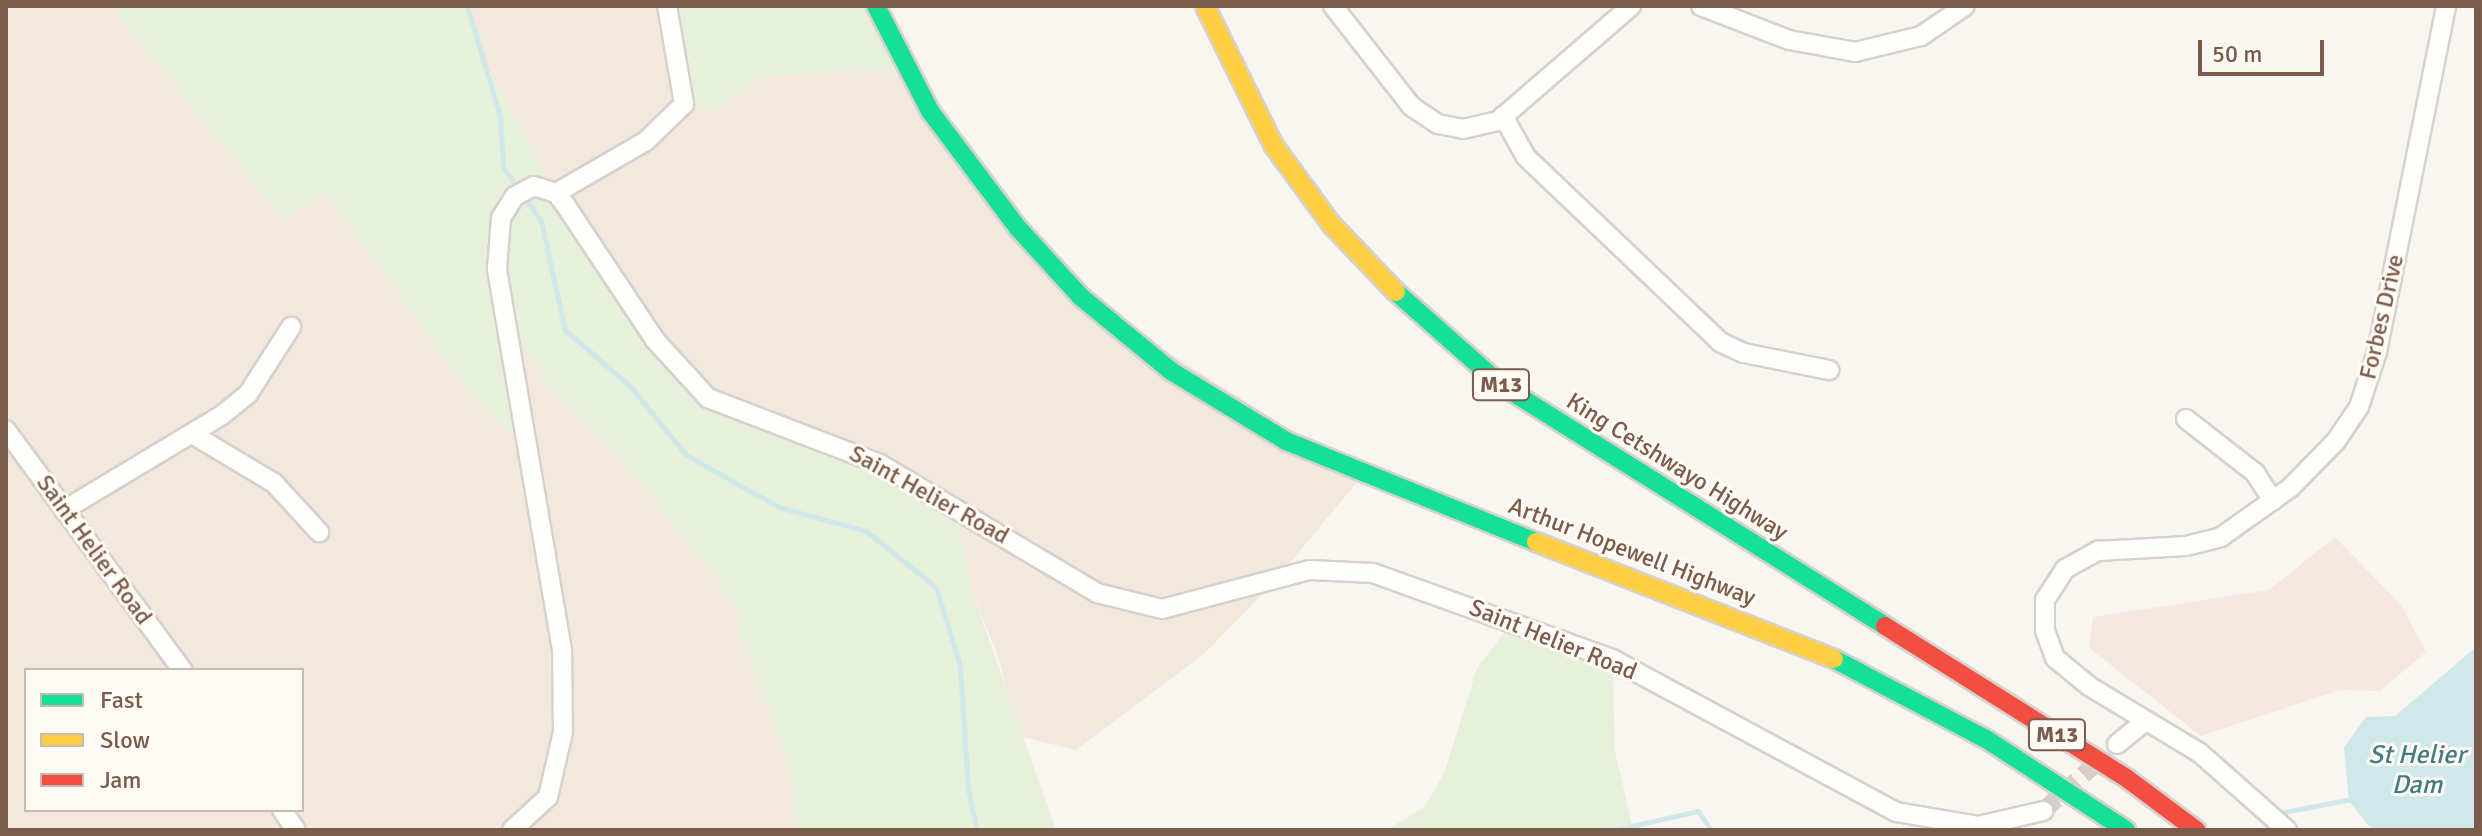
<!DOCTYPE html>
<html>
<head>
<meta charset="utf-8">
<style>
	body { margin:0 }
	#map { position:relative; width:2482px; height:836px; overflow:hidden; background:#f9f5f0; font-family:Signika,sans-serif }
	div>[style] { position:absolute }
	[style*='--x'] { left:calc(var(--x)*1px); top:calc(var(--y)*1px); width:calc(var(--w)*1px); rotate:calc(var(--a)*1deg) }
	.residential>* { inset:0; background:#f2e8de }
	.commercial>* { inset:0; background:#f6e8e1 }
	.green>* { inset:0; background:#e7f0db }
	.water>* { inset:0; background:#d0e8ea }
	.stream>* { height:5px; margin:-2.5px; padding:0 2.5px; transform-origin:2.5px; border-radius:2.5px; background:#d0e8ea }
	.street-tunnel>* { height:18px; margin-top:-9px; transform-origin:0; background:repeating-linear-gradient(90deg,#d9cfc7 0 18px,transparent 0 27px) }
	.roads { filter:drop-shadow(2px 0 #d7d1cb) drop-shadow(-2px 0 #d7d1cb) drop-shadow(0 2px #d7d1cb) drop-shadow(0 -2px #d7d1cb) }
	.street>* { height:18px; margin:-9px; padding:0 9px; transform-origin:9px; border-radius:9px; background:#fefefd }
	.fast>* { height:18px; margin:-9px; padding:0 9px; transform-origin:9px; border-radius:9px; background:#16e098 }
	.slow>* { height:18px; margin:-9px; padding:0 9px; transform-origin:9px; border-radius:9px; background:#ffcf43 }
	.jam>* { height:18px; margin:-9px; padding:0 9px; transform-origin:9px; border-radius:9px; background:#f24e42 }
	span { translate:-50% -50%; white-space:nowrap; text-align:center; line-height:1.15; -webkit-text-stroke:6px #fffaf3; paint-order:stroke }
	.shield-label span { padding:2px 6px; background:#fffaf3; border:2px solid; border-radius:6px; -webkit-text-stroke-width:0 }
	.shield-label { font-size:22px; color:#7a5c4d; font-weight:700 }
	.street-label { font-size:24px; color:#7a5c4d }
	.water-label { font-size:26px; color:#437c86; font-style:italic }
	.frame { position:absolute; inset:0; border:8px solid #7a5c4d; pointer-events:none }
	.legend { position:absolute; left:24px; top:668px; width:280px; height:144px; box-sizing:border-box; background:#fffaf3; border:2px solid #cabbb1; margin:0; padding:10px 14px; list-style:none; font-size:24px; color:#7a5c4d }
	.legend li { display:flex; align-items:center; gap:16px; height:40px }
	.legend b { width:40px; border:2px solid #cabbb1 }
	.scale { position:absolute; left:2198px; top:40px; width:126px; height:36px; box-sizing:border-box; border:4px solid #7a5c4d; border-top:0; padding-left:10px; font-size:24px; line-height:28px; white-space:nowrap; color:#7a5c4d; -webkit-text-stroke:6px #fffaf3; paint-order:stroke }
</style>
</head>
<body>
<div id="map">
	<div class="residential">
		<div style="clip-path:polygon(evenodd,6px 6px,111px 6px,282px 218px,325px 192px,476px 402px,523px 445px,501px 305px,544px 381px,624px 462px,735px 603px,741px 637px,791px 771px,796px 830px,6px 830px,6px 6px,26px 670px,302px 670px,302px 810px,26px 810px,26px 670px)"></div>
		<div style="clip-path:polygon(467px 6px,667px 6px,709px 112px,763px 76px,906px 69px,1081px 297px,1362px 476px,1276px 580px,1206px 652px,1076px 750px,1018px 736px,999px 659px,974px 597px,955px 506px,708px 398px,556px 193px,485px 63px)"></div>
	</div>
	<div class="commercial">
		<div style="clip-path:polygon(2335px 537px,2401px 605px,2426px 652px,2380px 691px,2340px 690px,2201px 736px,2089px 648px,2093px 617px,2269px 590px)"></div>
	</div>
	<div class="green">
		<div style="clip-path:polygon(111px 6px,467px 6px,485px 63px,556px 193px,692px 386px,955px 506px,974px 597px,1056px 830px,796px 830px,791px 771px,741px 637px,735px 603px,624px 462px,544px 381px,503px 308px,524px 446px,476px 402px,325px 192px,283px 219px)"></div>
		<div style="clip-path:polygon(667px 6px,876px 6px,906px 69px,763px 76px,710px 112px,684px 104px)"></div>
		<div style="clip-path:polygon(1513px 621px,1612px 659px,1615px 751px,1633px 830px,1386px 830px,1425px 807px,1445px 771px,1477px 668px)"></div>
	</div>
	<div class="water">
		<div style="clip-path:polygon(2476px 647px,2476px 830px,2372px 830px,2349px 801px,2344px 747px,2366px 717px,2395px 716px)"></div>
	</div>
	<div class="stream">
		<div style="--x:467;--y:6;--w:115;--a:73.3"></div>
		<div style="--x:500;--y:116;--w:51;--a:86.6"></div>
		<div style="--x:503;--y:167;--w:66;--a:54.9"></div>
		<div style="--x:541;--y:221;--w:112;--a:77.6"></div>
		<div style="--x:565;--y:330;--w:86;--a:40.7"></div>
		<div style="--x:630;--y:386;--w:89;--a:50.9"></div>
		<div style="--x:686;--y:455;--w:107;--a:29.2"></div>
		<div style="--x:779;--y:507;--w:90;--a:15.4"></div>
		<div style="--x:866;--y:531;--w:90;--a:38.7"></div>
		<div style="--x:936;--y:587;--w:83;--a:73.1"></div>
		<div style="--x:960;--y:666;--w:123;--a:86.3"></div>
		<div style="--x:968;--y:789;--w:42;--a:77.6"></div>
		<div style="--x:2279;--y:813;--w:74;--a:-10.9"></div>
		<div style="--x:1614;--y:830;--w:86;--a:-12.7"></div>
		<div style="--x:1698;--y:811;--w:23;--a:56"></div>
	</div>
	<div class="street-tunnel">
		<div style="--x:2043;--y:811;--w:82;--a:-42"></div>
	</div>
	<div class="roads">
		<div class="street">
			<div style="--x:1333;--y:6;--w:127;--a:52"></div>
			<div style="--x:1411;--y:106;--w:32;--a:34"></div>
			<div style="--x:1438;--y:124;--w:25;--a:11"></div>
			<div style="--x:1463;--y:129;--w:36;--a:-13"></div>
			<div style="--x:1498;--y:121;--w:176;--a:-40.8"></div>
			<div style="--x:1701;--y:6;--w:94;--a:21.1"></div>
			<div style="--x:1789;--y:40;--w:67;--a:10.3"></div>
			<div style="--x:1855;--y:52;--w:68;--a:-13.6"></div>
			<div style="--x:1921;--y:36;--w:53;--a:-34.3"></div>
			<div style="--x:1503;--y:116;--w:47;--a:60.7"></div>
			<div style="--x:1526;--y:157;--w:268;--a:43.6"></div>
			<div style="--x:1720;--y:342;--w:26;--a:25"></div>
			<div style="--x:1744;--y:353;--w:87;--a:11.3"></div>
			<div style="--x:556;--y:193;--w:104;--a:-30"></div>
			<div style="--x:646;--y:141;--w:53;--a:-44.2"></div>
			<div style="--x:684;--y:104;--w:99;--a:-99.8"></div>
			<div style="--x:2186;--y:419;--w:88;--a:38"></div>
			<div style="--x:2255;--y:473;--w:33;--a:57"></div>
			<div style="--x:6;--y:430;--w:298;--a:53.7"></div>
			<div style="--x:192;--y:434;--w:96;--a:30.9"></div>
			<div style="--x:274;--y:483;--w:67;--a:47.4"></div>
			<div style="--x:64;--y:510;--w:184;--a:-31"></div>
			<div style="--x:222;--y:415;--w:33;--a:-39"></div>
			<div style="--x:248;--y:394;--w:80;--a:-57.3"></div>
			<div style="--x:2117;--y:744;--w:36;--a:-39"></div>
			<div style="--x:282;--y:810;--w:24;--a:55"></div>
			<div style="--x:512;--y:830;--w:49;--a:-42.5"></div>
			<div style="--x:548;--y:797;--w:67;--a:-77"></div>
			<div style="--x:563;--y:732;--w:82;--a:-90.7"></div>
			<div style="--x:562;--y:650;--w:387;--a:-99.7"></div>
			<div style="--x:497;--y:269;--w:51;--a:-85.5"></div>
			<div style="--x:501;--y:218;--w:26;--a:-58"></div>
			<div style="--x:515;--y:196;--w:21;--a:-28"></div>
			<div style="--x:534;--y:186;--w:23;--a:18"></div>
			<div style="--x:556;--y:193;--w:16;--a:52"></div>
			<div style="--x:566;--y:206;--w:161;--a:56.4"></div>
			<div style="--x:655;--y:340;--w:79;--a:47.6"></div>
			<div style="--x:708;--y:398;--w:184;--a:21"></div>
			<div style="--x:880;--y:464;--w:252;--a:30.7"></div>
			<div style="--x:1097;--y:593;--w:67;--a:13.8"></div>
			<div style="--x:1162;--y:609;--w:153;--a:-14.8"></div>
			<div style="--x:1310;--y:570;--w:63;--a:2.7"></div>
			<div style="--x:1373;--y:573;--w:254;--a:19.8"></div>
			<div style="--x:1612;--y:659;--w:323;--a:28.3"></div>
			<div style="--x:1896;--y:812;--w:83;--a:9.7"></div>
			<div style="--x:1978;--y:826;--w:67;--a:-13"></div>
			<div style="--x:2287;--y:830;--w:116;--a:-138.5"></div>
			<div style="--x:2200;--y:753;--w:130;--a:-148.9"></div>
			<div style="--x:2089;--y:686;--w:44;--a:-140.5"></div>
			<div style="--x:2055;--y:658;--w:29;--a:-110"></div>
			<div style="--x:2045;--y:631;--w:31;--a:-90"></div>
			<div style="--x:2045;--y:600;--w:37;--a:-57"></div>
			<div style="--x:2065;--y:569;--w:38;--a:-29"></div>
			<div style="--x:2098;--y:551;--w:88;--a:-3.3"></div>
			<div style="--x:2186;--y:546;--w:36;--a:-14"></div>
			<div style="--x:2221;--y:537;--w:85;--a:-35.4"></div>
			<div style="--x:2290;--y:488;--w:66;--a:-45.6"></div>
			<div style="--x:2336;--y:441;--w:41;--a:-55.9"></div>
			<div style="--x:2359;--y:407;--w:58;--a:-71.9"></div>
			<div style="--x:2377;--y:352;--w:353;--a:-78.7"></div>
		</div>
		<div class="fast">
			<div style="--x:876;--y:6;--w:118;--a:62.8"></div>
			<div style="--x:930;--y:111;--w:146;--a:53.1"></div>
			<div style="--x:1018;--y:228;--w:93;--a:47.6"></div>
			<div style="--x:1081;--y:297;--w:117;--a:39.4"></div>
			<div style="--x:1171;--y:371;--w:135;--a:31.3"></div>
			<div style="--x:1286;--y:441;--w:270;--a:22"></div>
			<div style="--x:1396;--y:292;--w:140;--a:41.5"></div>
			<div style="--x:1501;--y:385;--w:453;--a:32.1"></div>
			<div style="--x:1834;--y:659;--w:172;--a:27.8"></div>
			<div style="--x:1986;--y:739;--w:167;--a:33"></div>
		</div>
		<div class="slow">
			<div style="--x:1205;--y:6;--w:156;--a:63.8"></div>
			<div style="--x:1274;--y:146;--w:97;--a:53.8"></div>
			<div style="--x:1331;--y:224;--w:94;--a:46.3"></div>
			<div style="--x:1536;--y:542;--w:320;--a:21.4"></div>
		</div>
		<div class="jam">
			<div style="--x:1885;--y:626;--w:284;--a:32.2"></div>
			<div style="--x:2125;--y:777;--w:89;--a:36.7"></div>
		</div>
	</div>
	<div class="shield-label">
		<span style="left:1501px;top:385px">M13</span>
		<span style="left:2057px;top:735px">M13</span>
	</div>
	<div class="street-label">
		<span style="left:2382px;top:317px;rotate:-77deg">Forbes Drive</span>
		<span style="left:1677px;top:467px;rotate:32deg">King Cetshwayo Highway</span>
		<span style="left:929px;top:495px;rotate:29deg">Saint Helier Road</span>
		<span style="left:94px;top:550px;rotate:54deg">Saint Helier Road</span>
		<span style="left:1632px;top:552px;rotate:21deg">Arthur Hopewell Highway</span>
		<span style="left:1553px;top:640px;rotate:22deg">Saint Helier Road</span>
	</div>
	<div class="water-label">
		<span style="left:2417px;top:771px">St Helier<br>Dam</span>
	</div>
	<div class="frame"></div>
	<ul class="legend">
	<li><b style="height:10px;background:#16e098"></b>Fast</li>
	<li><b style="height:10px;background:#ffcf43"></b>Slow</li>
	<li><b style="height:10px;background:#f24e42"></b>Jam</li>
	</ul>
	<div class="scale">50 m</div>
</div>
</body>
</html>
